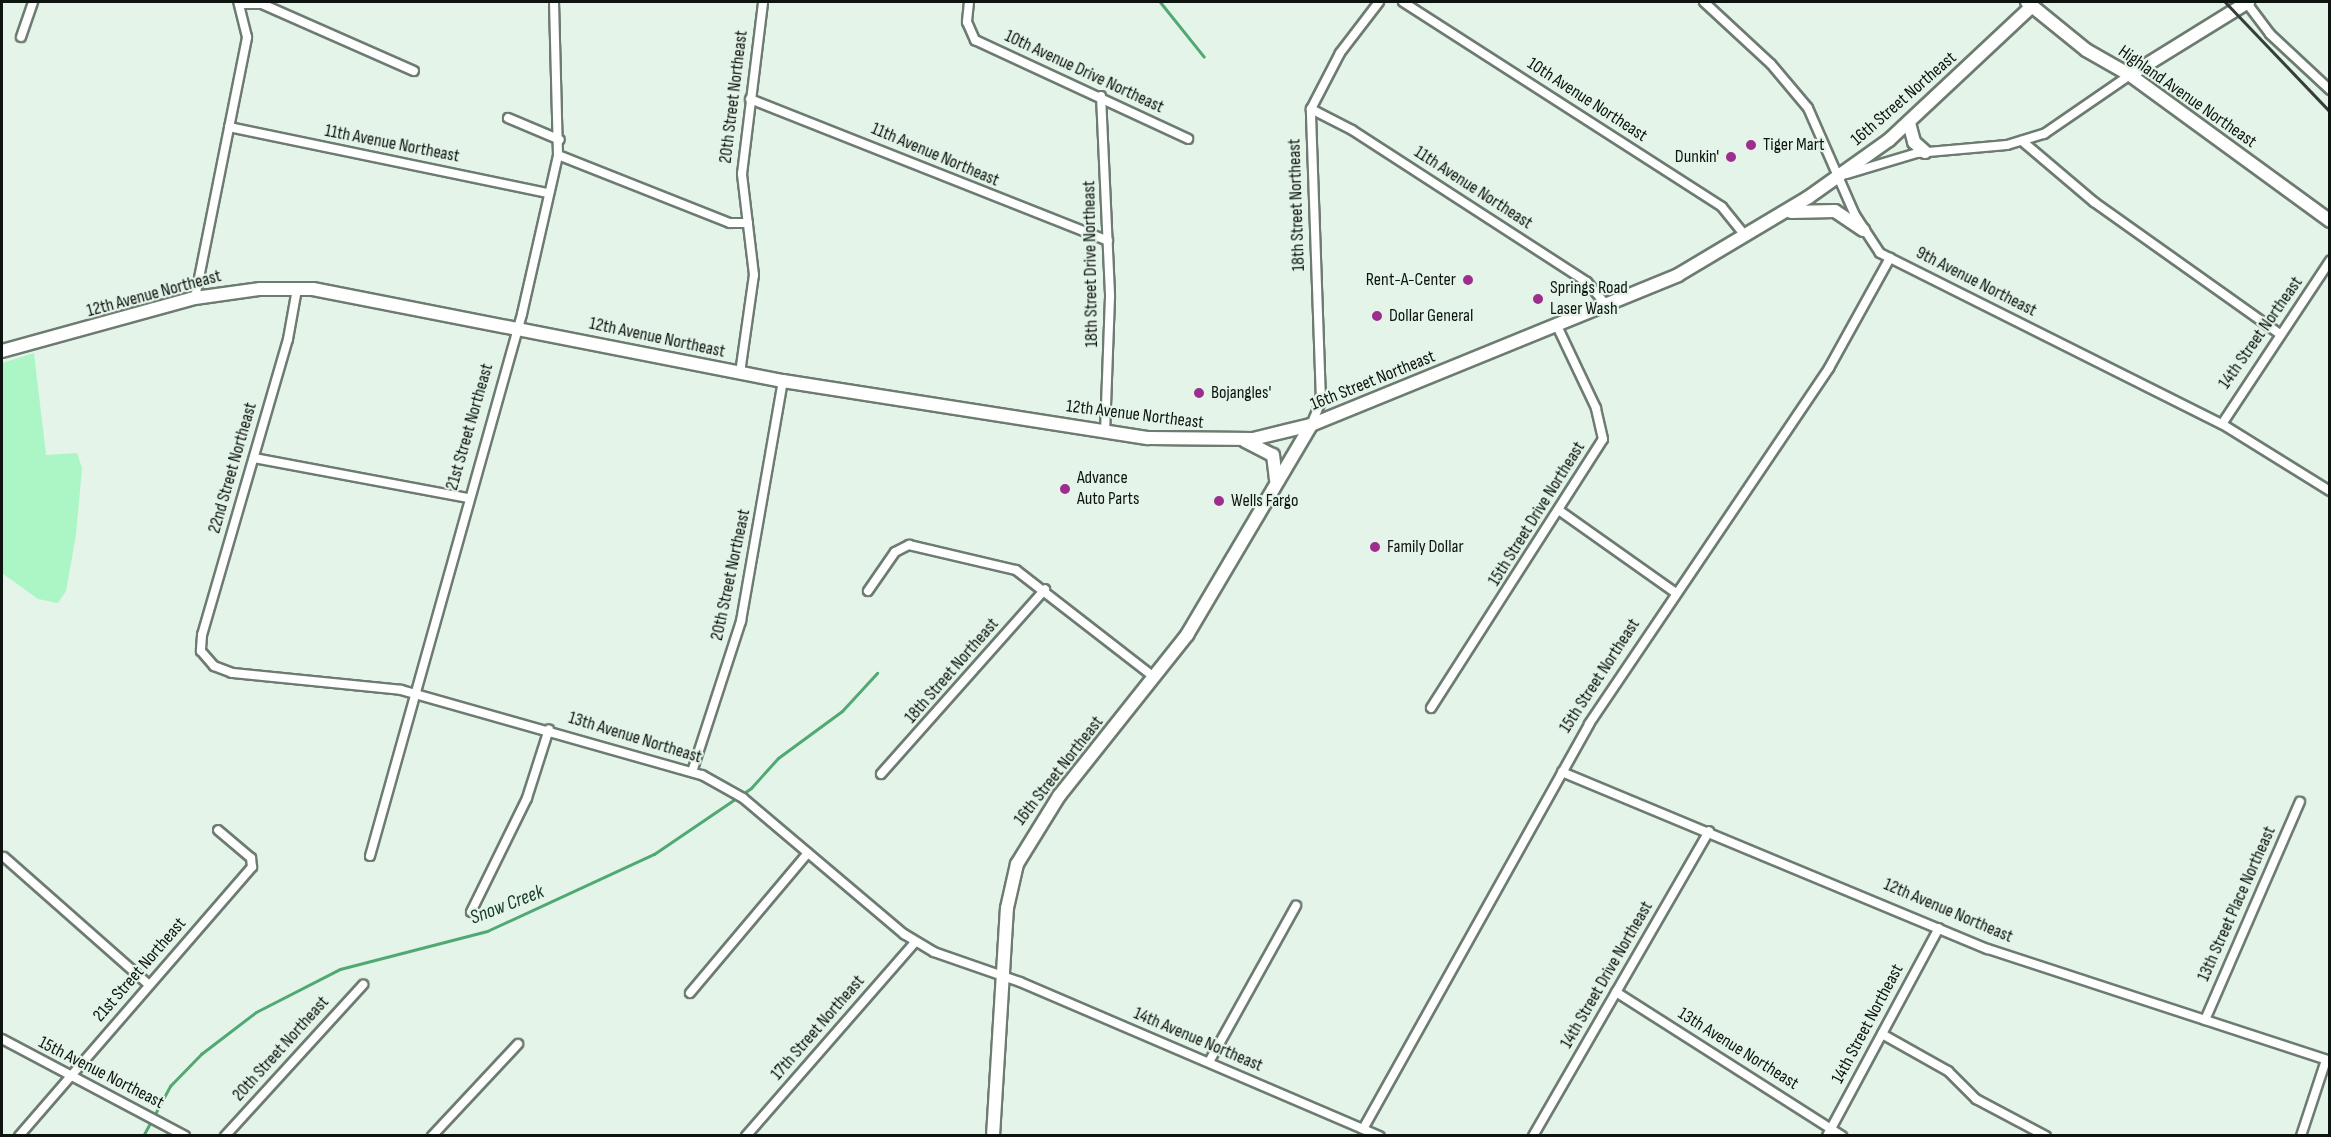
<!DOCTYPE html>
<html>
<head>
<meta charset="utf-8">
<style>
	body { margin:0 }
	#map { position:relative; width:2331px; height:1137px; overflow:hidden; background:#e4f4e9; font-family:"Sofia Sans Condensed",sans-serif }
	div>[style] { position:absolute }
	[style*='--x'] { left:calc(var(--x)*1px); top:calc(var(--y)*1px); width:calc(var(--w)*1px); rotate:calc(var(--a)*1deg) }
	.green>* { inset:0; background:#abf6c4 }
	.stream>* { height:3px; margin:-1.5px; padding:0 1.5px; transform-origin:1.5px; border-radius:1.5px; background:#50a972 }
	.roads { filter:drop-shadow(2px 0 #6d7b71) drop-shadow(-2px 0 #6d7b71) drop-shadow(0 2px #6d7b71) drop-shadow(0 -2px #6d7b71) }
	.street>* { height:8px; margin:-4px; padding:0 4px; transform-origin:4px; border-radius:4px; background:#fff }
	.secondary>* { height:12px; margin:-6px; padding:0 6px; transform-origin:6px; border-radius:6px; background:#fff }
	.rail>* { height:3px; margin:-1.5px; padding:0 1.5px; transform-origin:1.5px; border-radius:1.5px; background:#363e39 }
	.dots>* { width:16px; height:16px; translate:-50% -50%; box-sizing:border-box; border:3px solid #e4f4e9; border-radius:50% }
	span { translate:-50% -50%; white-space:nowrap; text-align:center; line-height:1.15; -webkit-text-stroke:4.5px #e4f4e9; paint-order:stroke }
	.street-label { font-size:18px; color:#0e1410 }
	.poi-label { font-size:18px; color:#0e1410 }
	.left { translate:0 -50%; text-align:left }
	.right { translate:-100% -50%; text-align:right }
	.water-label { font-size:20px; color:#143a23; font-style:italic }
	.frame { position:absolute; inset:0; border:3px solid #0e1410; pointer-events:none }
</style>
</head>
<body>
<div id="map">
	<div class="green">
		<div style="clip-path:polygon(34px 353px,46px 455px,77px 453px,82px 468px,76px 535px,66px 591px,58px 603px,38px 599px,2px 573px,2px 363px)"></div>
	</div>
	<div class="stream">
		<div style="--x:1160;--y:2;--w:70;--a:51.3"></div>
		<div style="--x:143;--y:1136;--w:57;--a:-61.6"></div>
		<div style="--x:170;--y:1086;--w:45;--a:-45.9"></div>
		<div style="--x:201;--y:1054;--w:69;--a:-37.4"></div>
		<div style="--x:256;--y:1012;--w:94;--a:-27.1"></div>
		<div style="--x:340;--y:969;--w:152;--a:-14.5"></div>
		<div style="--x:487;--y:931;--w:184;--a:-24.8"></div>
		<div style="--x:654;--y:854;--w:117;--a:-34.2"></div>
		<div style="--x:751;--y:788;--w:40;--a:-48"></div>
		<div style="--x:778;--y:758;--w:79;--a:-36.3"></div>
		<div style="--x:842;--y:711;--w:52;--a:-47.4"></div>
	</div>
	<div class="roads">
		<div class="street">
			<div style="--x:969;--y:2;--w:20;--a:96"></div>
			<div style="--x:967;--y:22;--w:20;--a:66"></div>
			<div style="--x:975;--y:40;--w:235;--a:24.9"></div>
			<div style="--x:1403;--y:2;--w:379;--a:32.7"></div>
			<div style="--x:1722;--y:207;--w:36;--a:51"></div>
			<div style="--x:1704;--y:2;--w:91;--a:42.8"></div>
			<div style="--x:1771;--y:64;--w:57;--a:49.9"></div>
			<div style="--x:1808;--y:108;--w:117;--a:66.3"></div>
			<div style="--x:1855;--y:215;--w:45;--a:56.7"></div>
			<div style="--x:1880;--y:253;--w:382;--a:26.6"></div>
			<div style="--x:2222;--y:424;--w:127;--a:31.8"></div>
			<div style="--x:2246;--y:2;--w:40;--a:53"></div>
			<div style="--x:2270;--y:34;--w:82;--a:43"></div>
			<div style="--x:240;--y:4;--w:22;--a:0"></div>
			<div style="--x:262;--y:4;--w:166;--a:23.8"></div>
			<div style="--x:21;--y:37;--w:37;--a:-71"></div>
			<div style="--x:1101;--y:96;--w:201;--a:87.4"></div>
			<div style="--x:1110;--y:297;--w:134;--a:92.1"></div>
			<div style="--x:750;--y:99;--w:385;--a:21.6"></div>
			<div style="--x:1311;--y:109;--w:46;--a:27.1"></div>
			<div style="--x:1352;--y:130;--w:280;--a:32.9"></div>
			<div style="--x:1587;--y:282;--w:33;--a:50"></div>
			<div style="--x:508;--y:118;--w:56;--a:22.9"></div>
			<div style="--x:229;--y:127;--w:327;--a:11.7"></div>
			<div style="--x:2022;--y:141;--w:94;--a:40.3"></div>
			<div style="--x:2094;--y:202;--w:228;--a:35.4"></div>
			<div style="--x:558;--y:155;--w:185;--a:21.6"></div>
			<div style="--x:730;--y:223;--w:18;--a:0"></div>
			<div style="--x:1847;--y:174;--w:73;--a:-16.7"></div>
			<div style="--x:1917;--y:153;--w:90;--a:-5.1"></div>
			<div style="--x:2007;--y:145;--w:39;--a:-17"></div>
			<div style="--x:2044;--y:134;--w:104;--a:-34.5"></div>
			<div style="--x:297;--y:289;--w:51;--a:100.2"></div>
			<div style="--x:288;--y:339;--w:308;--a:106.2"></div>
			<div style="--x:202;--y:635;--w:16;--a:94"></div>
			<div style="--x:201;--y:651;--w:20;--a:49"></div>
			<div style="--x:214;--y:666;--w:19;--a:21"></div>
			<div style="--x:232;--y:673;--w:170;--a:5.7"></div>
			<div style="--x:401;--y:690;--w:313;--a:15.8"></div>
			<div style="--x:702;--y:775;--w:47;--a:29.3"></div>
			<div style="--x:743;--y:798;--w:211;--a:40.2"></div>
			<div style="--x:904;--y:934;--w:35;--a:31"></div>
			<div style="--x:934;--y:952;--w:91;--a:19.2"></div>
			<div style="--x:1020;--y:982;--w:391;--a:23.2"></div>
			<div style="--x:195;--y:298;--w:266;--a:-78.7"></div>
			<div style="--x:247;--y:37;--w:36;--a:-104"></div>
			<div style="--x:740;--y:373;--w:99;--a:-81.9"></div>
			<div style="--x:754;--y:275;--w:102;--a:-96.8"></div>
			<div style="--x:742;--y:174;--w:173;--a:-83"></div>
			<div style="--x:2222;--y:424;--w:196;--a:-56.5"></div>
			<div style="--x:1311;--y:425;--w:26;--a:-67"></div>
			<div style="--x:1321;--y:401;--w:292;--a:-92"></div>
			<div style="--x:1311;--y:109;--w:63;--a:-62.6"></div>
			<div style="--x:1340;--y:53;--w:64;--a:-52.6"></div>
			<div style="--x:254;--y:458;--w:217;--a:10.6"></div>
			<div style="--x:1560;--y:511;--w:142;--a:35.3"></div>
			<div style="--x:868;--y:591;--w:47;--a:-55.3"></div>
			<div style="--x:895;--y:552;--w:16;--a:-27"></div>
			<div style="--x:909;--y:545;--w:110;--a:13.2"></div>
			<div style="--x:1016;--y:570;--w:176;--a:37.8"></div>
			<div style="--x:1431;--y:708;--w:319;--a:-57.4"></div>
			<div style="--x:1603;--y:439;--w:32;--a:-103"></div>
			<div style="--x:1596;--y:408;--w:91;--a:-115.4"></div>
			<div style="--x:692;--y:772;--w:159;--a:-72"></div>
			<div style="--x:741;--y:621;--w:244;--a:-80.1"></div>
			<div style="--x:1562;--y:772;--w:461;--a:22.6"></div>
			<div style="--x:1988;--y:949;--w:360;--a:18.1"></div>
			<div style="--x:881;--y:774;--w:247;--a:-48.4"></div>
			<div style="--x:370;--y:856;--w:563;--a:-74.33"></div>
			<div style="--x:522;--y:314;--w:163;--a:-77.2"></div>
			<div style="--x:558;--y:155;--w:153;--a:-91.5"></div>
			<div style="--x:4;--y:857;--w:191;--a:41.4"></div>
			<div style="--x:471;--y:912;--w:127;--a:-63.8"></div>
			<div style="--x:527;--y:798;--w:72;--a:-72.3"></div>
			<div style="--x:1616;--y:992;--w:268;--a:32.5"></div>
			<div style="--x:690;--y:993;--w:183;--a:-49.9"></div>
			<div style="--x:2205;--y:1020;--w:238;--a:-66.5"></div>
			<div style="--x:1882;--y:1034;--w:76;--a:29.3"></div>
			<div style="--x:1948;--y:1071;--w:40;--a:45"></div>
			<div style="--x:1976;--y:1099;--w:79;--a:27.9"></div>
			<div style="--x:2;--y:1039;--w:207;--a:27.9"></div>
			<div style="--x:1209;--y:1062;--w:179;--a:-60.9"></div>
			<div style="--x:1363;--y:1129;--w:464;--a:-60.8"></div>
			<div style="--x:1589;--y:724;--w:429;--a:-56"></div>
			<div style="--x:1829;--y:368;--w:126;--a:-61"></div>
			<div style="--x:19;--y:1136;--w:356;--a:-49.1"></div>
			<div style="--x:252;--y:867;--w:9;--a:-96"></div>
			<div style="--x:251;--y:858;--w:43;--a:-139.7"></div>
			<div style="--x:225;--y:1136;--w:205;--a:-47.6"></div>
			<div style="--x:432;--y:1136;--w:126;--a:-46.9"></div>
			<div style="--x:746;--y:1136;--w:257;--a:-48.9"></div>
			<div style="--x:1533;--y:1136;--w:352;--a:-60"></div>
			<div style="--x:1827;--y:1136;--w:236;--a:-61.7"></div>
			<div style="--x:2301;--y:1136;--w:80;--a:-71.8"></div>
		</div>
		<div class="secondary">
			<div style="--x:2027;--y:2;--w:76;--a:39.1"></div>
			<div style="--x:2086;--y:50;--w:51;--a:29.6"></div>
			<div style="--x:2130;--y:75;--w:248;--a:36.1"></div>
			<div style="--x:2130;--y:75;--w:139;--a:-31.7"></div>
			<div style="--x:1909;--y:123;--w:20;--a:75"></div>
			<div style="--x:1914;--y:142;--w:15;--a:42"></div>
			<div style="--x:1791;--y:212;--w:44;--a:-1.3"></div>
			<div style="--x:1835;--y:211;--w:34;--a:34"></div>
			<div style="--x:2;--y:351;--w:200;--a:-15.4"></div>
			<div style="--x:195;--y:298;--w:66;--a:-7.9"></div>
			<div style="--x:260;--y:289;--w:53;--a:0"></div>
			<div style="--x:313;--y:289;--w:479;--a:11.1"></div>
			<div style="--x:783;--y:381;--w:370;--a:8.9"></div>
			<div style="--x:1149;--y:438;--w:104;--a:0.6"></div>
			<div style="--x:1253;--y:439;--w:60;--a:-13.6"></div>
			<div style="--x:1311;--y:425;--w:396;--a:-22.2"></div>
			<div style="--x:1678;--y:275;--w:152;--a:-30.8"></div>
			<div style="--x:1809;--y:197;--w:98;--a:-35.5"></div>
			<div style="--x:1889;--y:140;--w:195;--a:-43.1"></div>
			<div style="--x:1245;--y:441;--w:31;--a:27"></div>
			<div style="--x:1273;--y:455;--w:25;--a:83"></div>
			<div style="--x:993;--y:1136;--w:228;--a:-86.5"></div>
			<div style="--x:1007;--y:908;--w:45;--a:-77.2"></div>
			<div style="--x:1017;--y:864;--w:80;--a:-58.3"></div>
			<div style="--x:1059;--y:796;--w:206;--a:-51.5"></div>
			<div style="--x:1187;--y:635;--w:244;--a:-59.4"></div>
		</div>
	</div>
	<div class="rail">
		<div style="--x:2225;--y:2;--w:152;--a:46.3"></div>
	</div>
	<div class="dots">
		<div style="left:1751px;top:145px;background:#9d2e8d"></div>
		<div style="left:1731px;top:157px;background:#9d2e8d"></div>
		<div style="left:1468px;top:280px;background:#9d2e8d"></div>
		<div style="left:1538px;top:299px;background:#9d2e8d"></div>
		<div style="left:1377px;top:316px;background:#9d2e8d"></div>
		<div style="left:1199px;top:393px;background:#9d2e8d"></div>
		<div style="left:1065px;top:489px;background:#9d2e8d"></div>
		<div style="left:1219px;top:501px;background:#9d2e8d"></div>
		<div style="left:1375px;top:547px;background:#9d2e8d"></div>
	</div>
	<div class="street-label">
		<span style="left:1084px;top:72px;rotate:25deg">10th Avenue Drive Northeast</span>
		<span style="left:734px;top:97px;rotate:-83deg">20th Street Northeast</span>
		<span style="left:2187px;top:97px;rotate:35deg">Highland Avenue Northeast</span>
		<span style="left:1904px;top:99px;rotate:-41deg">16th Street Northeast</span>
		<span style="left:1587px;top:100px;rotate:33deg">10th Avenue Northeast</span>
		<span style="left:392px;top:144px;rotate:11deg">11th Avenue Northeast</span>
		<span style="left:935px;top:155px;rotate:23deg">11th Avenue Northeast</span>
		<span style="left:1473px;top:188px;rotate:33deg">11th Avenue Northeast</span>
		<span style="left:1297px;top:205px;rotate:-92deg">18th Street Northeast</span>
		<span style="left:1091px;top:264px;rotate:-91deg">18th Street Drive Northeast</span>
		<span style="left:1976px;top:282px;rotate:27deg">9th Avenue Northeast</span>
		<span style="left:154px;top:294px;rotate:-15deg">12th Avenue Northeast</span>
		<span style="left:2261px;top:333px;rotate:-55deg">14th Street Northeast</span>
		<span style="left:657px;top:338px;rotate:12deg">12th Avenue Northeast</span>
		<span style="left:1373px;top:381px;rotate:-22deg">16th Street Northeast</span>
		<span style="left:1135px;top:415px;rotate:7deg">12th Avenue Northeast</span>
		<span style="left:470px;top:427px;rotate:-74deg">21st Street Northeast</span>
		<span style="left:233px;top:468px;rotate:-74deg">22nd Street Northeast</span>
		<span style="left:1537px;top:514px;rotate:-58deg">15th Street Drive Northeast</span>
		<span style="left:731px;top:575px;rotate:-78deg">20th Street Northeast</span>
		<span style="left:952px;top:671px;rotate:-49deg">18th Street Northeast</span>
		<span style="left:1600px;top:676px;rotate:-57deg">15th Street Northeast</span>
		<span style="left:635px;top:738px;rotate:17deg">13th Avenue Northeast</span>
		<span style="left:1059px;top:771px;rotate:-52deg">16th Street Northeast</span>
		<span style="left:2237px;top:904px;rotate:-66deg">13th Street Place Northeast</span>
		<span style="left:1948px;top:911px;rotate:23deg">12th Avenue Northeast</span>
		<span style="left:140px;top:970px;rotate:-49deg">21st Street Northeast</span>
		<span style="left:1607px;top:975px;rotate:-60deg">14th Street Drive Northeast</span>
		<span style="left:1868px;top:1024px;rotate:-62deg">14th Street Northeast</span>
		<span style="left:818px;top:1028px;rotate:-49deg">17th Street Northeast</span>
		<span style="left:1198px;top:1040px;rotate:23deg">14th Avenue Northeast</span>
		<span style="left:281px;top:1049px;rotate:-48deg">20th Street Northeast</span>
		<span style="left:1738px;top:1049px;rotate:32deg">13th Avenue Northeast</span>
		<span style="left:101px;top:1073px;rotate:27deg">15th Avenue Northeast</span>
	</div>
	<div class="poi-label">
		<span class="left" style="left:1763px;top:145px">Tiger Mart</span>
		<span class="right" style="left:1719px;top:157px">Dunkin'</span>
		<span class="right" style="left:1456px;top:280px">Rent-A-Center</span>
		<span class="left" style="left:1550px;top:299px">Springs Road<br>Laser Wash</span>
		<span class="left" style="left:1389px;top:316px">Dollar General</span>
		<span class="left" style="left:1211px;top:393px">Bojangles'</span>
		<span class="left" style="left:1077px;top:489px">Advance<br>Auto Parts</span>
		<span class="left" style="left:1231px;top:501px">Wells Fargo</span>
		<span class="left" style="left:1387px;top:547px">Family Dollar</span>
	</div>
	<div class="water-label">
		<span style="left:507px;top:905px;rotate:-21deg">Snow Creek</span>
	</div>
	<div class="frame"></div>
</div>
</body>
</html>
